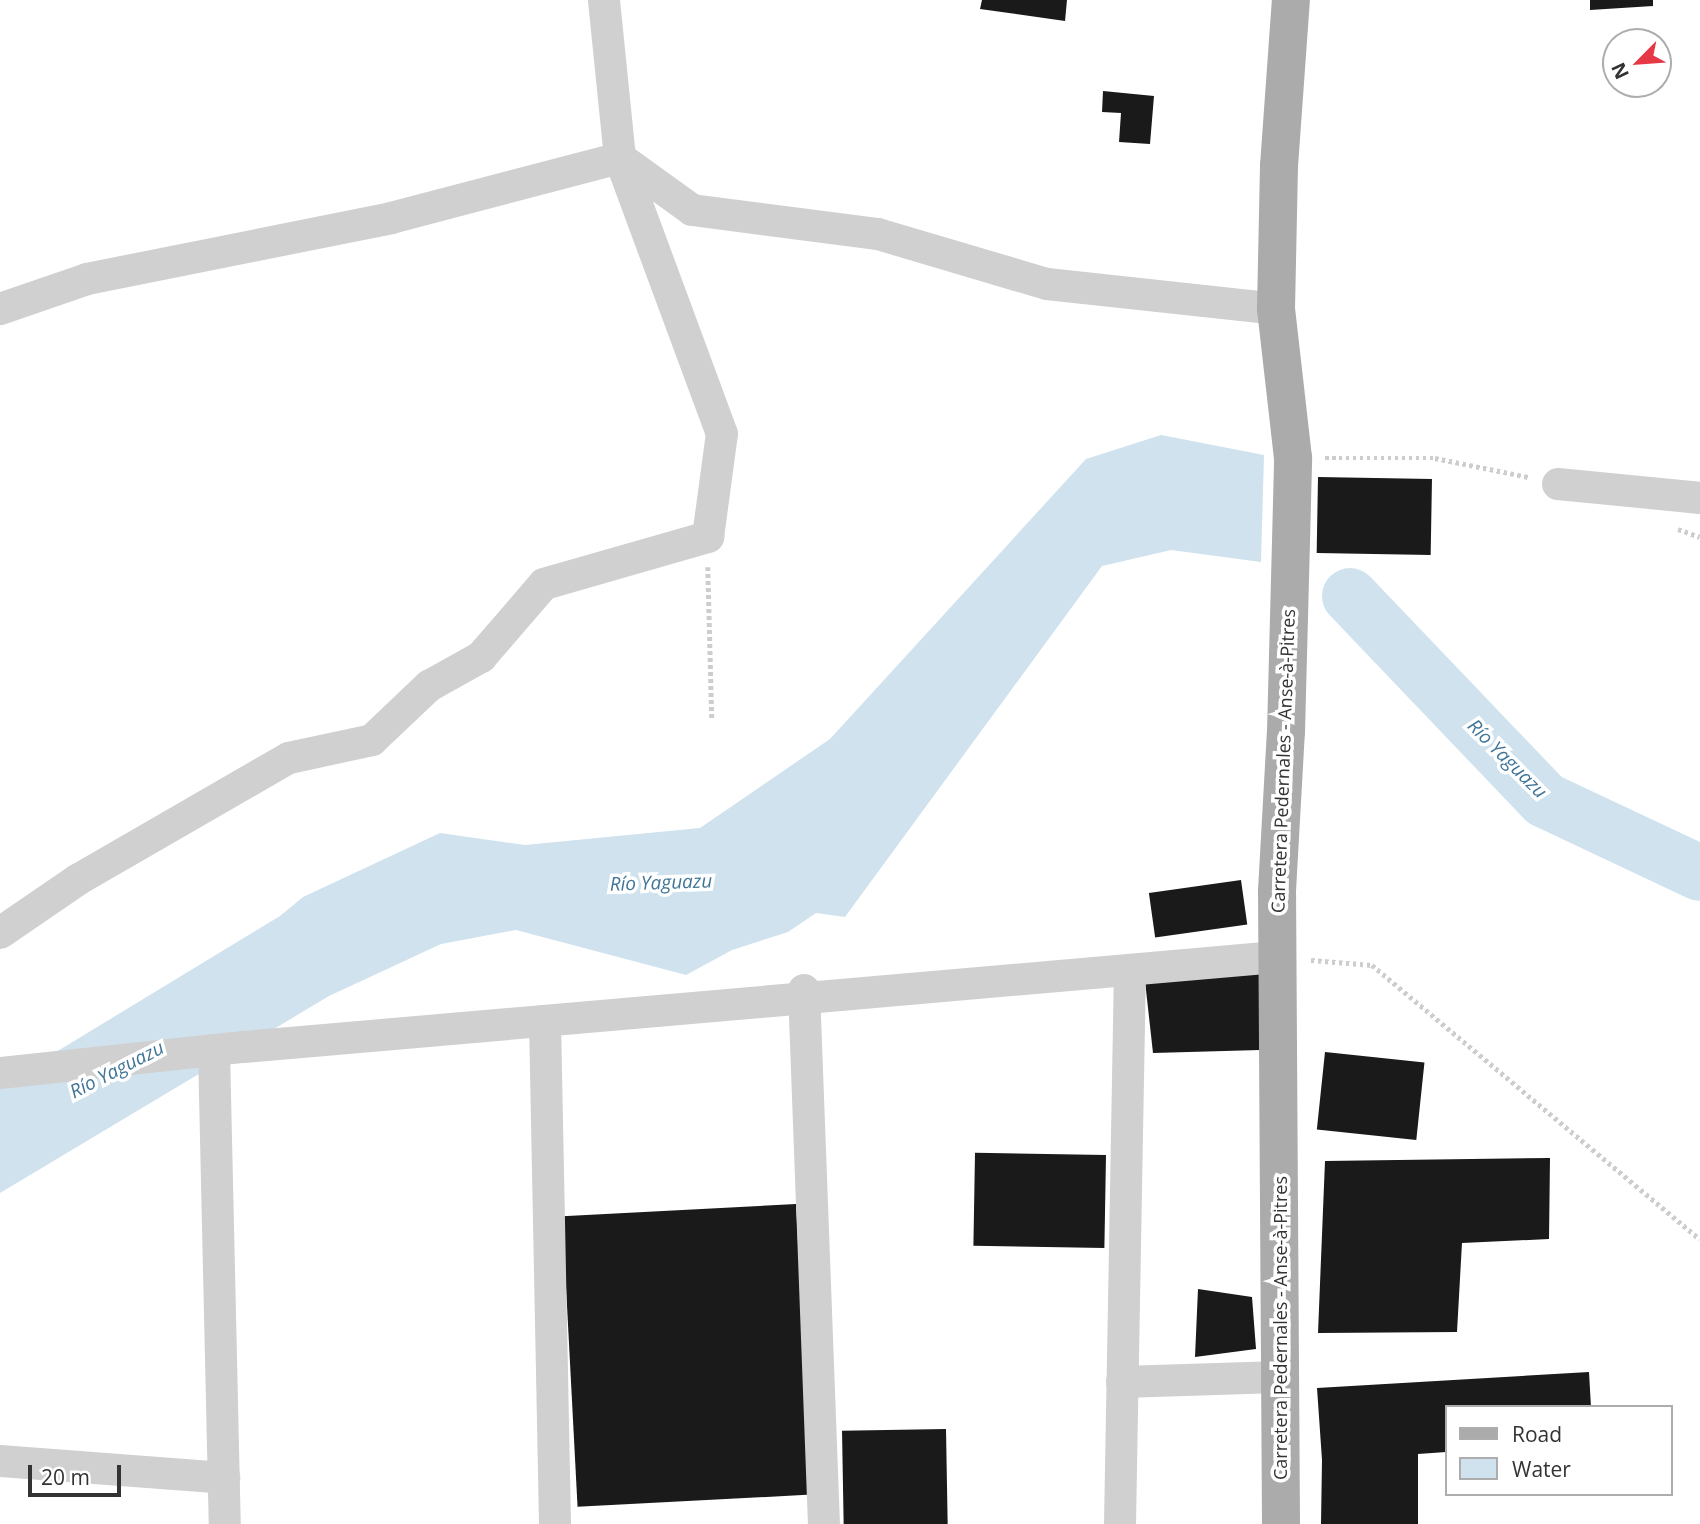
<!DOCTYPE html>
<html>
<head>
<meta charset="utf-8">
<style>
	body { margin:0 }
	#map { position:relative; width:1700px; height:1524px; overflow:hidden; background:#fff; font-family:"Open Sans",sans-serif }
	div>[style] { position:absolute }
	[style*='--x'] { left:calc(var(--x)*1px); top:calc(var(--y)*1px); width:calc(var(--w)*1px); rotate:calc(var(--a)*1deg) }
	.water>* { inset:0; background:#cfe2ee }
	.river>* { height:56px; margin:-28px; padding:0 28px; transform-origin:28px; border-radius:28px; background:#cfe2ee }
	.building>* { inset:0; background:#1a1a1a; transform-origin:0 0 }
	.path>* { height:4.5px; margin-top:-2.25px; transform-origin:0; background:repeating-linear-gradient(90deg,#cdcdcd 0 3.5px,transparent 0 7px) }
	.minor>* { height:32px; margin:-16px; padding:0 16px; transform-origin:16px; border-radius:16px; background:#d0d0d0 }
	.primary>* { height:38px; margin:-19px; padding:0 19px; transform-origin:19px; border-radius:19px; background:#ababab }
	span { translate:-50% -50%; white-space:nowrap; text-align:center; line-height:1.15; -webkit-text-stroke:7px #fff; paint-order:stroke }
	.street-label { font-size:18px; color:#333 }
	.water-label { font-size:19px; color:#3f7597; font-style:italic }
	.legend { position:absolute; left:1445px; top:1405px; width:228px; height:91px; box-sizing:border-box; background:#fff; border:2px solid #adadad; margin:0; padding:9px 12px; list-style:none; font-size:21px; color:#333 }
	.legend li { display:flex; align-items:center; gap:14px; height:35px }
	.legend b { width:35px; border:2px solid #adadad }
	.north { position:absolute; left:1602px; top:28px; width:70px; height:70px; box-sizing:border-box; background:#fff; border:2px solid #adadad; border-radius:50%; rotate:245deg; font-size:19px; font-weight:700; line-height:28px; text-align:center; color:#333 }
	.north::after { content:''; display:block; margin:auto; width:24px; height:32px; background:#e63946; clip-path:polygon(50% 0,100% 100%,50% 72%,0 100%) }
	.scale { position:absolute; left:28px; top:1465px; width:93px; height:32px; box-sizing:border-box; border:4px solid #333; border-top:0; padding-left:9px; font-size:21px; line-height:24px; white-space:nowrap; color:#333; -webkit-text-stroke:5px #fff; paint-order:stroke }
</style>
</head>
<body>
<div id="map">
	<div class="water">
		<div style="clip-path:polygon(1161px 435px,1264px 455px,1261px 562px,1171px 550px,1102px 566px,845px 917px,816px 913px,788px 932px,732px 950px,686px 975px,516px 930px,441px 944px,329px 996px,0 1193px,0 1086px,280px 916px,303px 897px,440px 833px,525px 845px,700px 828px,830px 739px,1086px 459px)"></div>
	</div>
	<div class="river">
		<div style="--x:1350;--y:596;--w:282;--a:46.3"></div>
		<div style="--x:1545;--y:800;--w:171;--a:25.2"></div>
	</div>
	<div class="building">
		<div style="clip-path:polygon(982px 0,1067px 0,1065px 21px,980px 9px)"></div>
		<div style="clip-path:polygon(1590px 0,1653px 0,1653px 6px,1590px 10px)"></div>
		<div style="clip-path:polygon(1103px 91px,1154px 96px,1150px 144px,1119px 142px,1121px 113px,1102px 112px)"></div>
		<div style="left:1318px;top:477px;width:114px;height:76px;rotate:1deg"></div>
		<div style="left:1241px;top:880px;width:45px;height:93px;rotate:82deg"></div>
		<div style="clip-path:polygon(1261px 970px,1260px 1050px,1153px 1053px,1145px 981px)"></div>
		<div style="left:1325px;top:1052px;width:100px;height:78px;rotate:6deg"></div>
		<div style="left:1106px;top:1155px;width:93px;height:131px;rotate:91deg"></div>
		<div style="clip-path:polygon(1550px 1158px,1549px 1239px,1462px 1243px,1457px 1332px,1318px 1333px,1325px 1161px)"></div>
		<div style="left:796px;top:1204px;width:291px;height:234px;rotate:87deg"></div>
		<div style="clip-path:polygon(1198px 1289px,1252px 1297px,1256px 1349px,1195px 1357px)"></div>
		<div style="clip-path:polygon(1589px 1372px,1591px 1407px,1446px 1407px,1446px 1452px,1418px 1454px,1418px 1524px,1321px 1524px,1322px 1460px,1317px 1388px)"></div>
		<div style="left:946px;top:1429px;width:95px;height:104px;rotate:89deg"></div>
	</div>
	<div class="path">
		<div style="--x:1325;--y:458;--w:110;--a:0"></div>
		<div style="--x:1435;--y:458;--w:95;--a:11.5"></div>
		<div style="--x:1678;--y:529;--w:23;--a:20"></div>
		<div style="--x:708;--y:567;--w:153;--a:88.5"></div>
		<div style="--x:1311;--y:960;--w:61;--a:4.7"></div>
		<div style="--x:1372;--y:965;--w:427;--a:39.9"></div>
	</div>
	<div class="minor">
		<div style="--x:0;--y:309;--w:92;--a:-19"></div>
		<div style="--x:87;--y:279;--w:310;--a:-11.3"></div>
		<div style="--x:391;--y:218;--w:237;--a:-14.7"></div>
		<div style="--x:620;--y:158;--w:89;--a:35.8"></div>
		<div style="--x:692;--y:210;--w:188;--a:7.4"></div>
		<div style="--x:878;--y:234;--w:176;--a:16.5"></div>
		<div style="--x:1047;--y:284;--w:230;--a:6.2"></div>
		<div style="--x:1558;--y:484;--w:143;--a:5.6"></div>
		<div style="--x:0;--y:933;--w:96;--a:-34.4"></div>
		<div style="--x:79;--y:879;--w:242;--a:-30"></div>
		<div style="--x:289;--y:758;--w:85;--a:-12.2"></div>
		<div style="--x:372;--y:740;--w:79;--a:-43.5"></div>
		<div style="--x:429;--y:686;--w:60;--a:-29.1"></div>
		<div style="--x:481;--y:657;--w:96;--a:-49.2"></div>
		<div style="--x:544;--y:584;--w:171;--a:-16"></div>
		<div style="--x:708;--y:537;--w:104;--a:-82.3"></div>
		<div style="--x:722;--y:434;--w:294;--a:-110.3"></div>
		<div style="--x:620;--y:158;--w:159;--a:-95.8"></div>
		<div style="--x:804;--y:990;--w:534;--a:87.86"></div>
		<div style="--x:545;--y:1021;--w:503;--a:88.86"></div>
		<div style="--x:214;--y:1050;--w:474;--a:88.7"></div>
		<div style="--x:0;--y:1073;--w:245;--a:-6.1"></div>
		<div style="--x:244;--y:1047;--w:1037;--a:-4.98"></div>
		<div style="--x:1122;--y:1382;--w:158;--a:-1.8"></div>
		<div style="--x:0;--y:1461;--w:225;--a:4.3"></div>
		<div style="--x:1120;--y:1524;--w:554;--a:-88.97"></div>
	</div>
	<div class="primary">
		<div style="--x:1281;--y:1524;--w:633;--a:-90.36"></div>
		<div style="--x:1277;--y:891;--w:159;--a:-86.8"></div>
		<div style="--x:1286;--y:732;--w:274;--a:-88.5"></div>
		<div style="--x:1293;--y:458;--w:150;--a:-96.5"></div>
		<div style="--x:1276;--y:309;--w:143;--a:-88.8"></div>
		<div style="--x:1279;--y:166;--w:166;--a:-85.9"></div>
	</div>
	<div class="street-label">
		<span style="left:1283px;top:761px;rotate:-88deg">Carretera Pedernales - Anse-à-Pitres</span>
		<span style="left:1280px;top:1328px;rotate:-90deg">Carretera Pedernales - Anse-à-Pitres</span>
	</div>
	<div class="water-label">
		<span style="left:1507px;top:759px;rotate:45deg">Río Yaguazu</span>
		<span style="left:661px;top:883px;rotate:-2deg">Río Yaguazu</span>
		<span style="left:117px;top:1070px;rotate:-27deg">Río Yaguazu</span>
	</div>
	<ul class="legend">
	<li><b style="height:9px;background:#ababab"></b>Road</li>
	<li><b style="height:19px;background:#cfe2ee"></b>Water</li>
	</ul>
	<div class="north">N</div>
	<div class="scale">20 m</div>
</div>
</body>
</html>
